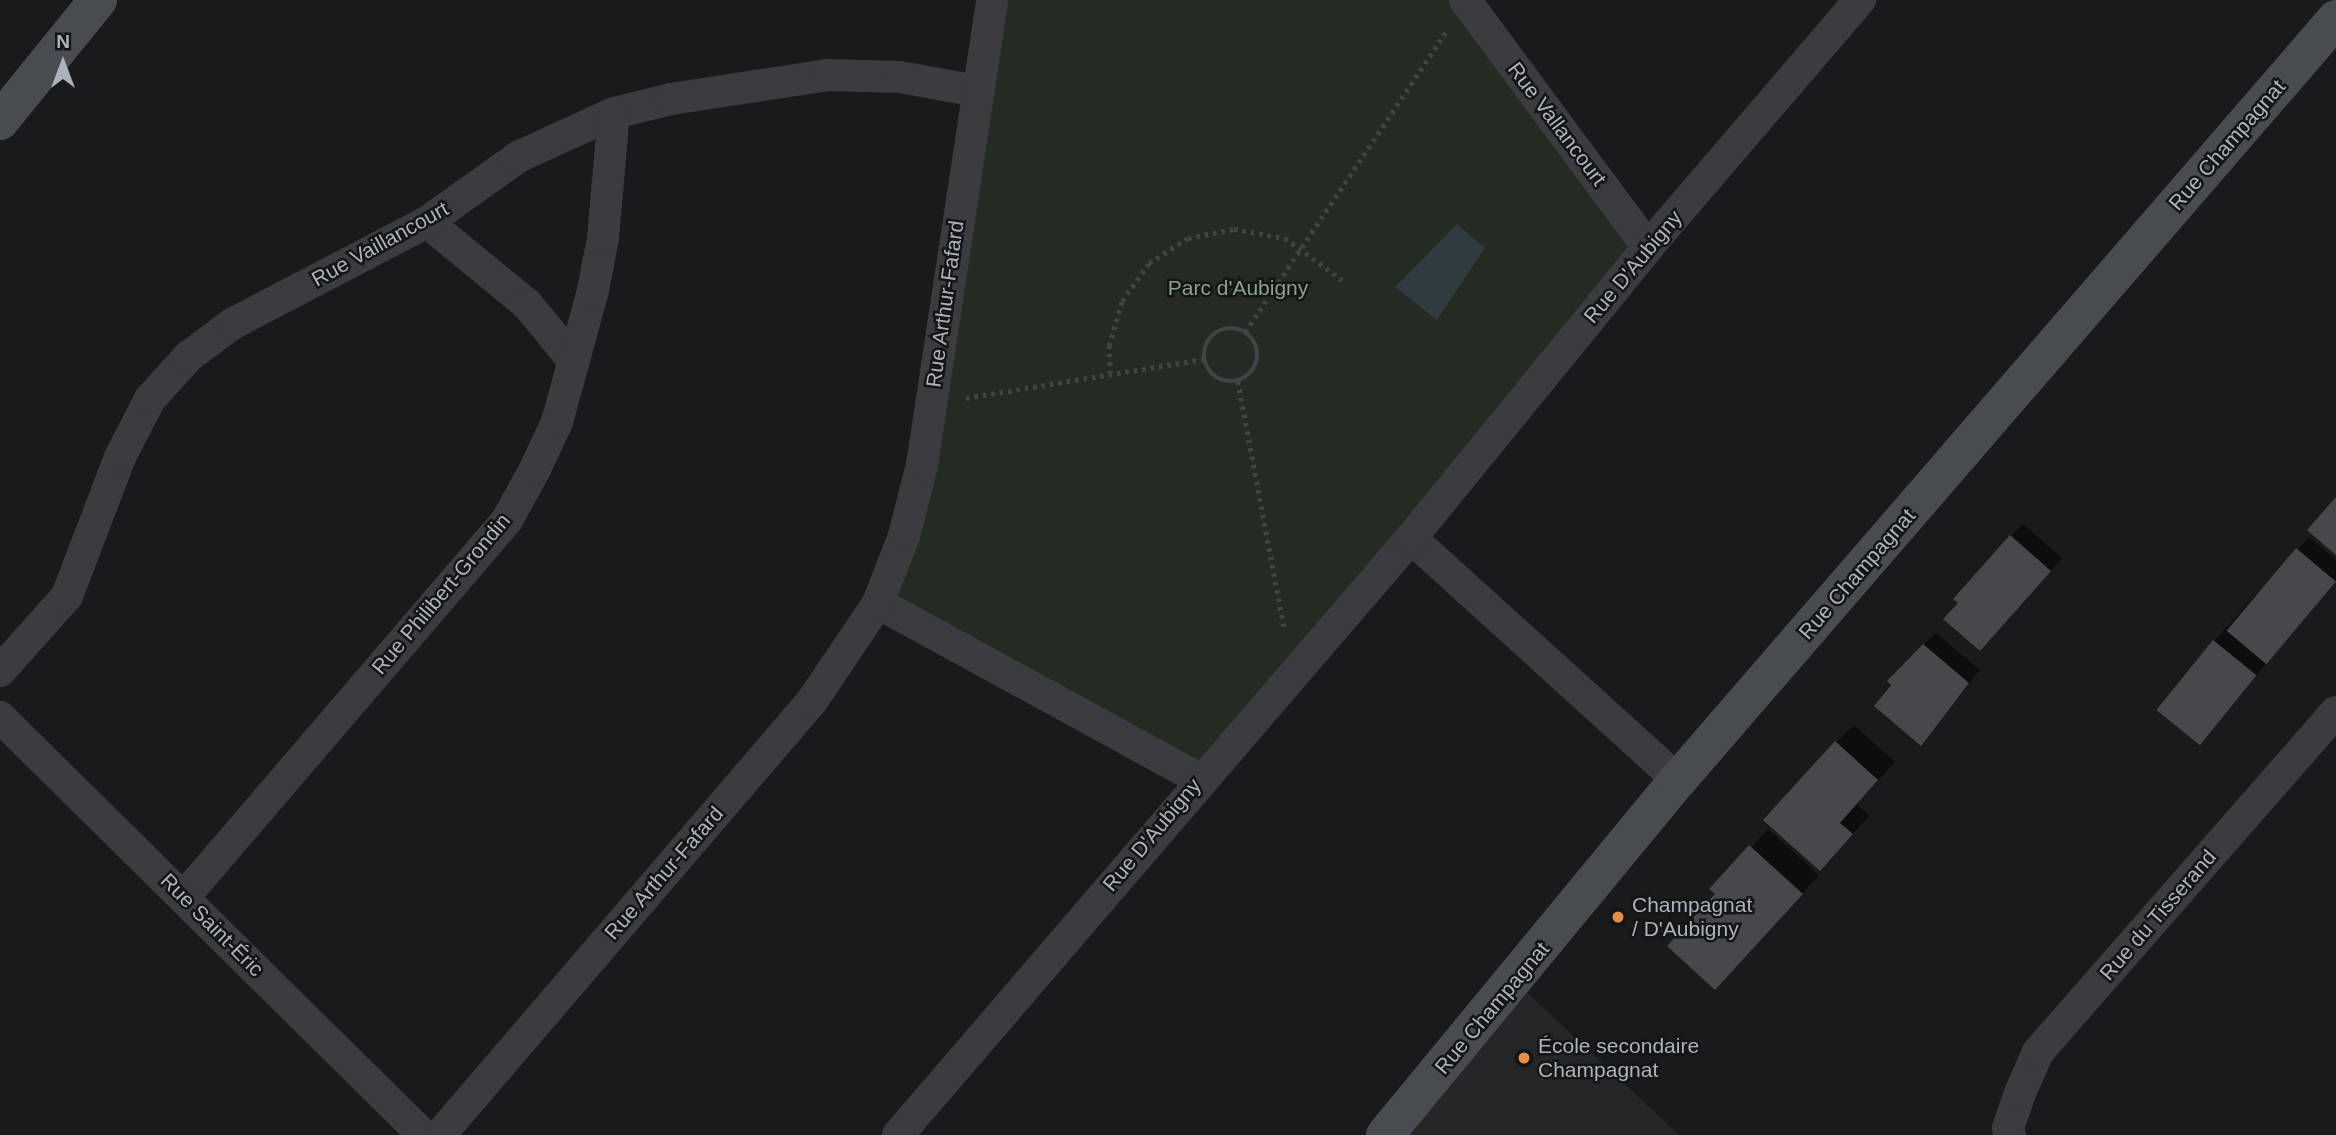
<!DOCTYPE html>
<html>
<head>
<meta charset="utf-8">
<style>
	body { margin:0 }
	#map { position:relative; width:2336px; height:1135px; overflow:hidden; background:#191a1b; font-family:Arial,sans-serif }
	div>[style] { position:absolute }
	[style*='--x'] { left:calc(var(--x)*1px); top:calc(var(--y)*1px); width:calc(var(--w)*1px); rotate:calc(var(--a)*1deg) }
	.built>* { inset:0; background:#252628 }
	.green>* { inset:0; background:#242b23 }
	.water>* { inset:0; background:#303b3f }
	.shadow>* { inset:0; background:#0007 }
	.building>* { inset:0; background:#46484b; transform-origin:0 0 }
	.path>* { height:4.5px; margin-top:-2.25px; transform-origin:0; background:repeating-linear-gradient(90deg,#404447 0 3.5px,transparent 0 8.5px) }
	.path>.ring { margin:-2.25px; padding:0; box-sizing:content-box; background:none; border:4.5px solid #404447; border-radius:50% }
	.street>* { height:32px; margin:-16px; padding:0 16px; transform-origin:16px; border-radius:16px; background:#3a3c40 }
	.secondary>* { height:38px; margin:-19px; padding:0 19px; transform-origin:19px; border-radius:19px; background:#484c50 }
	.dots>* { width:19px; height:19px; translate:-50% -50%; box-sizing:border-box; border:4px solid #141516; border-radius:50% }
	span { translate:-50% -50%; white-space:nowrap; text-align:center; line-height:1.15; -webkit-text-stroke:5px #141516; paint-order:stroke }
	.street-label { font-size:21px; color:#acb3ba }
	.park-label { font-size:21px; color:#89a385 }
	.poi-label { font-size:21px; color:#acb3ba }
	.left { translate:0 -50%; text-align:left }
	.north { position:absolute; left:28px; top:28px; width:70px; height:70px; -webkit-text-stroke:5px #141516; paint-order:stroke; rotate:0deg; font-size:19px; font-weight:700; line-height:28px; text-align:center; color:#acb3ba }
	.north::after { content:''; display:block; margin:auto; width:24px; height:32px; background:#acb3ba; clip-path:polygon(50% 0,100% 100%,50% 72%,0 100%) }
</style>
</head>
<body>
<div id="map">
	<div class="built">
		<div style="clip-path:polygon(1516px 982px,1679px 1135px,1385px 1135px)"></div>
	</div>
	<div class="green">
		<div style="clip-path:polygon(992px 0,1465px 0,1648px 247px,1200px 779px,878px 603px,904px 536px)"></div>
	</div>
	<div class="water">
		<div style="clip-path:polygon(1457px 224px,1485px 248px,1437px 320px,1395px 287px)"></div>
	</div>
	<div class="shadow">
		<div style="clip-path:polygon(2023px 524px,2062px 558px,1992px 637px,2011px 536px)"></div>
		<div style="clip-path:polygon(2309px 537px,2336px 560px,2336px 580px,2265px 660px,2268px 662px,2201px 743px,2214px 641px)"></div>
		<div style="clip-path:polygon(1936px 633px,1980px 670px,1921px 744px,1876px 705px,1904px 663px)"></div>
		<div style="clip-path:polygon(1854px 725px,1895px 762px,1857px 804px,1869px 816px,1837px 851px,1836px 743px)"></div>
		<div style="clip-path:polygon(1768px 829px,1819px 875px,1733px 970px,1718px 894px,1712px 889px)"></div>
	</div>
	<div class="building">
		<div style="clip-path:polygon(2336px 497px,2336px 555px,2307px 530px)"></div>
		<div style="clip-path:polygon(2010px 535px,2051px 571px,1980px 651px,1943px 619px,1958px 603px,1953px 599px)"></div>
		<div style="left:2296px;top:548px;width:52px;height:108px;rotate:40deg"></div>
		<div style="left:2213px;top:640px;width:56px;height:90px;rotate:39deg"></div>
		<div style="clip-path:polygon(1923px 644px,1969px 683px,1921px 746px,1874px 706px,1891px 685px,1887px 681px)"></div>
		<div style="clip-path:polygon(1835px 741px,1878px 780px,1840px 823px,1853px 834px,1820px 871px,1763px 820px)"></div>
		<div style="clip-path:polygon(1749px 845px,1803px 894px,1715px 990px,1667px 946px,1715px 894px,1709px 889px)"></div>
	</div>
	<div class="path">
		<div class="ring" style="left:1204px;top:328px;width:49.5px;height:49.5px"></div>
		<div style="--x:1245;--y:332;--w:360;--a:-56.2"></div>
		<div style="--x:1110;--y:374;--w:28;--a:-92"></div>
		<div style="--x:1109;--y:346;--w:47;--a:-73.9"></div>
		<div style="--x:1122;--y:301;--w:47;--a:-54.6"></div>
		<div style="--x:1149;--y:263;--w:46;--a:-32.7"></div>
		<div style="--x:1188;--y:238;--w:47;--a:-11.1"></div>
		<div style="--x:1234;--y:229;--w:52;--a:10"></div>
		<div style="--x:1285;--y:238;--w:71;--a:36.4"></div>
		<div style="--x:1238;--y:381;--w:254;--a:79.4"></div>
		<div style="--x:966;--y:398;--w:241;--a:-9.3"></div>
	</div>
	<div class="street">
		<div style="--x:1465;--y:0;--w:307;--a:53.5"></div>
		<div style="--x:427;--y:222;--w:129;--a:39.4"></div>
		<div style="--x:527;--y:304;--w:71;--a:50.7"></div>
		<div style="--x:1411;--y:538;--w:360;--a:42.2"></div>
		<div style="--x:878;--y:603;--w:367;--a:28.7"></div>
		<div style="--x:0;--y:671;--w:101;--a:-48.2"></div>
		<div style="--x:67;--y:596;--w:149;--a:-69.1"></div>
		<div style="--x:120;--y:457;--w:65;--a:-62.7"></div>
		<div style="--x:150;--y:399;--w:57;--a:-47.9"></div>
		<div style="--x:188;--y:357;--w:55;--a:-36.9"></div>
		<div style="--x:232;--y:324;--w:220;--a:-27.6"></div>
		<div style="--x:427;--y:222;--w:112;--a:-35.5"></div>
		<div style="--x:518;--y:157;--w:106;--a:-24.6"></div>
		<div style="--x:614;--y:113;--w:59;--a:-13.8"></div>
		<div style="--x:671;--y:99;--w:158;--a:-8.7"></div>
		<div style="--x:827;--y:75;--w:73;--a:1.6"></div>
		<div style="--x:900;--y:77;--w:78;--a:10.3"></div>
		<div style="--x:0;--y:717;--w:595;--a:44.66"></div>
		<div style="--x:184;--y:897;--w:496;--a:-49.4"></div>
		<div style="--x:507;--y:520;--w:58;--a:-61.2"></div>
		<div style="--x:535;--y:469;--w:52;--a:-64.9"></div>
		<div style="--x:557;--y:422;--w:137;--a:-74.7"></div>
		<div style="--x:593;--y:290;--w:53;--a:-79.1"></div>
		<div style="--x:603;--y:238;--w:125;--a:-85"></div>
		<div style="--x:440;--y:1135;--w:572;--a:-49.4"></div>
		<div style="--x:812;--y:701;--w:118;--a:-56"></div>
		<div style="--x:878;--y:603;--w:72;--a:-68.8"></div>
		<div style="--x:904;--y:536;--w:73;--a:-75.8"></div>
		<div style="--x:922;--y:465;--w:470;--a:-81.4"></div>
		<div style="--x:898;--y:1135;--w:787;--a:-49.33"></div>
		<div style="--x:1411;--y:538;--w:375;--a:-50.8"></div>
		<div style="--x:1648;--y:247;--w:326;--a:-49.4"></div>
		<div style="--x:2010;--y:1135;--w:7;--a:-106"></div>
		<div style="--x:2008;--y:1128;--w:37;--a:-71"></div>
		<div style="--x:2020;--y:1093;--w:45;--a:-66.3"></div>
		<div style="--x:2038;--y:1052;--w:452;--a:-48.8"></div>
	</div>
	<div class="secondary">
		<div style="--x:0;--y:121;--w:156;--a:-51"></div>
		<div style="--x:1385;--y:1135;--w:460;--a:-50.5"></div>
		<div style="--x:1678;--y:780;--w:1006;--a:-49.15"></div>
	</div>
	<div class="dots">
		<div style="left:1618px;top:917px;background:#e78e45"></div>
		<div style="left:1524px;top:1058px;background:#e78e45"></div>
	</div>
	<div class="street-label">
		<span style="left:1557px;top:124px;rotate:53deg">Rue Vallancourt</span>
		<span style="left:2227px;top:145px;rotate:-49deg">Rue Champagnat</span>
		<span style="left:380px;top:244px;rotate:-29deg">Rue Vaillancourt</span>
		<span style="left:1633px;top:267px;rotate:-50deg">Rue D'Aubigny</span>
		<span style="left:945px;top:304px;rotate:-82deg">Rue Arthur-Fafard</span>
		<span style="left:1857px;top:574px;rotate:-49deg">Rue Champagnat</span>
		<span style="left:441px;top:594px;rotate:-50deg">Rue Philibert-Grondin</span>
		<span style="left:1152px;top:835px;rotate:-50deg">Rue D'Aubigny</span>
		<span style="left:664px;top:873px;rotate:-49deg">Rue Arthur-Fafard</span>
		<span style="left:2158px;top:915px;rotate:-49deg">Rue du Tisserand</span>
		<span style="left:212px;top:925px;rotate:45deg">Rue Saint-Éric</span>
		<span style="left:1492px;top:1008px;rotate:-50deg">Rue Champagnat</span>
	</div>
	<div class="park-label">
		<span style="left:1238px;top:288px">Parc d'Aubigny</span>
	</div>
	<div class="poi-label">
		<span class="left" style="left:1632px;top:917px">Champagnat<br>/ D'Aubigny</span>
		<span class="left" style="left:1538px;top:1058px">École secondaire<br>Champagnat</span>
	</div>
	<div class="north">N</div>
</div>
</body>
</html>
